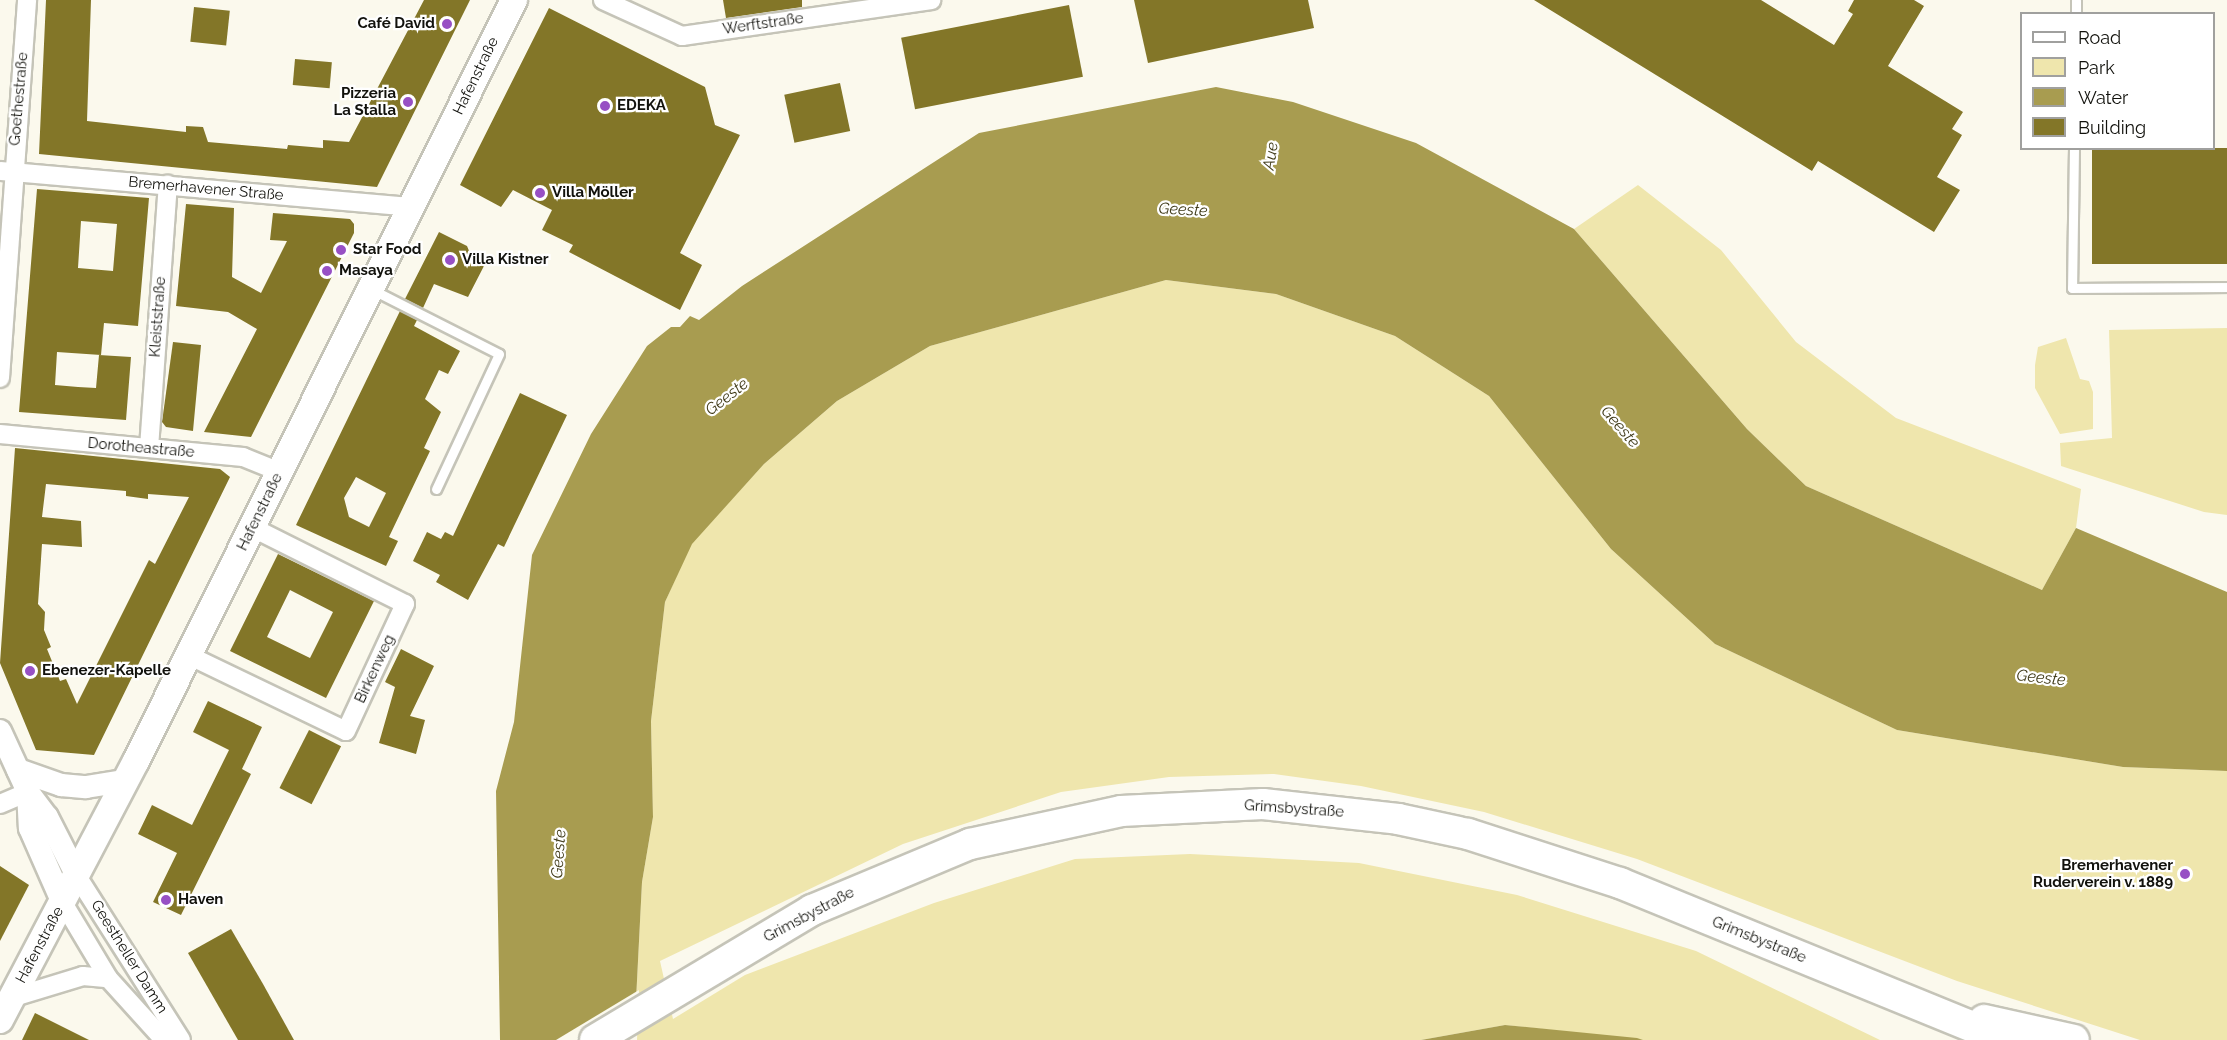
<!DOCTYPE html>
<html>
<head>
<meta charset="utf-8">
<style>
	body { margin:0 }
	#map { position:relative; width:2227px; height:1040px; overflow:hidden; background:#fbf9ed; font-family:Raleway,sans-serif }
	div>[style] { position:absolute }
	[style*='--x'] { left:calc(var(--x)*1px); top:calc(var(--y)*1px); width:calc(var(--w)*1px); rotate:calc(var(--a)*1deg) }
	.green>* { inset:0; background:#efe6ad }
	.water>* { inset:0; background:#a89c50 }
	.pier>* { inset:0; background:#fbf9ed }
	.building>* { inset:0; background:#837628; transform-origin:0 0 }
	.roads { filter:drop-shadow(2px 0 #c5c4b8) drop-shadow(-2px 0 #c5c4b8) drop-shadow(0 2px #c5c4b8) drop-shadow(0 -2px #c5c4b8) }
	.service>* { height:9px; margin:-4.5px; padding:0 4.5px; transform-origin:4.5px; border-radius:4.5px; background:#fff }
	.minor>* { height:18px; margin:-9px; padding:0 9px; transform-origin:9px; border-radius:9px; background:#fff }
	.tertiary>* { height:22px; margin:-11px; padding:0 11px; transform-origin:11px; border-radius:11px; background:#fff }
	.secondary>* { height:26px; margin:-13px; padding:0 13px; transform-origin:13px; border-radius:13px; background:#fff }
	.trunk>* { height:30px; margin:-15px; padding:0 15px; transform-origin:15px; border-radius:15px; background:#fff }
	.dots>* { width:16px; height:16px; translate:-50% -50%; box-sizing:border-box; border:3px solid #fff; border-radius:50% }
	span { translate:-50% -50%; white-space:nowrap; text-align:center; line-height:1.15; -webkit-text-stroke:4.5px #fff; paint-order:stroke }
	.poi-label { font-size:15px; color:#12120d; font-weight:700 }
	.right { translate:-100% -50%; text-align:right }
	.left { translate:0 -50%; text-align:left }
	.street-label { font-size:15px; color:#12120d }
	.water-label { font-size:16px; color:#3f3917; font-style:italic }
	.legend { position:absolute; left:2020px; top:12px; width:195px; height:138px; box-sizing:border-box; background:#fff; border:2px solid #a0a09e; margin:0; padding:8px 10px; list-style:none; font-size:18px; color:#12120d }
	.legend li { display:flex; align-items:center; gap:12px; height:30px }
	.legend b { width:30px; border:2px solid #a0a09e }
</style>
</head>
<body>
<div id="map">
	<div class="green">
		<div style="clip-path:polygon(1638px 185px,1721px 250px,1796px 342px,1896px 418px,2081px 489px,2076px 528px,2042px 590px,1806px 486px,1747px 429px,1574px 229px)"></div>
		<div style="clip-path:polygon(1166px 280px,1276px 294px,1395px 336px,1489px 396px,1611px 549px,1715px 644px,1897px 730px,2123px 767px,2227px 771px,2227px 1040px,2140px 1040px,1957px 981px,1637px 859px,1484px 812px,1361px 786px,1274px 774px,1169px 777px,1061px 792px,903px 844px,660px 961px,673px 1019px,745px 975px,934px 903px,1075px 859px,1190px 854px,1359px 863px,1517px 895px,1696px 951px,1880px 1040px,1643px 1040px,1505px 1025px,1421px 1040px,634px 1040px,642px 882px,653px 817px,651px 721px,665px 602px,691px 544px,764px 464px,837px 401px,930px 346px)"></div>
		<div style="clip-path:polygon(2227px 328px,2227px 515px,2204px 512px,2061px 466px,2060px 443px,2112px 438px,2109px 330px)"></div>
		<div style="clip-path:polygon(2066px 338px,2080px 379px,2089px 381px,2093px 392px,2093px 429px,2060px 434px,2035px 388px,2035px 365px,2038px 347px)"></div>
	</div>
	<div class="water">
		<div style="clip-path:polygon(1216px 87px,1293px 102px,1416px 143px,1574px 229px,1747px 429px,1806px 486px,2042px 590px,2076px 528px,2227px 592px,2227px 771px,2123px 767px,1897px 730px,1715px 644px,1611px 549px,1489px 396px,1395px 336px,1276px 294px,1166px 280px,930px 346px,837px 401px,764px 464px,692px 544px,665px 602px,651px 721px,653px 817px,642px 882px,634px 1040px,500px 1040px,496px 791px,514px 722px,532px 555px,591px 434px,647px 346px,671px 327px,680px 327px,690px 316px,699px 320px,742px 286px,979px 133px)"></div>
		<div style="clip-path:polygon(1505px 1025px,1637px 1038px,1643px 1040px,1421px 1040px)"></div>
	</div>
	<div class="pier">
		<div style="clip-path:polygon(639px 990px,637px 1040px,556px 1040px)"></div>
	</div>
	<div class="building">
		<div style="clip-path:polygon(46px 0,91px 0,87px 121px,186px 132px,186px 126px,203px 127px,208px 142px,287px 149px,288px 145px,323px 148px,323px 140px,349px 142px,424px 0,470px 0,377px 187px,39px 154px)"></div>
		<div style="clip-path:polygon(723px 0,802px 0,802px 7px,726px 18px)"></div>
		<div style="clip-path:polygon(1134px 0,1308px 0,1314px 28px,1148px 63px)"></div>
		<div style="clip-path:polygon(1534px 0,1761px 0,1834px 45px,1853px 14px,1848px 11px,1854px 0,1914px 0,1924px 6px,1888px 66px,1963px 112px,1952px 129px,1962px 135px,1937px 177px,1960px 190px,1934px 232px,1818px 161px,1812px 171px)"></div>
		<div style="left:1069px;top:5px;width:73px;height:171px;rotate:79deg"></div>
		<div style="left:194px;top:7px;width:36px;height:35px;rotate:6deg"></div>
		<div style="clip-path:polygon(549px 8px,705px 87px,715px 125px,740px 135px,680px 253px,702px 265px,680px 310px,569px 252px,573px 245px,542px 230px,552px 210px,513px 190px,501px 207px,460px 185px)"></div>
		<div style="left:295px;top:59px;width:37px;height:26px;rotate:5deg"></div>
		<div style="left:840px;top:83px;width:49px;height:57px;rotate:78deg"></div>
		<div style="left:2092px;top:148px;width:135px;height:116px"></div>
		<div style="clip-path:polygon(evenodd,37px 189px,149px 198px,138px 326px,104px 323px,101px 355px,57px 352px,55px 385px,78px 387px,96px 388px,99px 355px,131px 357px,126px 420px,19px 412px,37px 189px,81px 221px,117px 224px,113px 271px,78px 268px,81px 221px)"></div>
		<div style="clip-path:polygon(186px 204px,234px 208px,232px 277px,261px 293px,287px 241px,270px 240px,273px 213px,350px 219px,354px 224px,354px 233px,251px 437px,204px 432px,257px 329px,228px 312px,176px 306px)"></div>
		<div style="clip-path:polygon(439px 232px,467px 246px,472px 258px,485px 264px,468px 297px,434px 284px,423px 308px,405px 299px)"></div>
		<div style="clip-path:polygon(evenodd,400px 311px,417px 320px,414px 326px,460px 351px,448px 374px,439px 370px,425px 399px,441px 412px,424px 448px,430px 451px,389px 537px,398px 541px,386px 566px,296px 525px,400px 311px,356px 477px,386px 493px,369px 527px,349px 517px,344px 498px,356px 477px)"></div>
		<div style="clip-path:polygon(173px 342px,201px 345px,193px 431px,166px 427px,162px 422px)"></div>
		<div style="clip-path:polygon(520px 393px,567px 415px,504px 547px,498px 544px,468px 600px,436px 582px,440px 575px,413px 561px,427px 532px,441px 539px,445px 532px,453px 536px)"></div>
		<div style="clip-path:polygon(evenodd,15px 448px,220px 469px,230px 477px,94px 755px,36px 750px,0 663px,15px 448px,46px 484px,126px 491px,126px 496px,148px 499px,148px 494px,189px 497px,155px 564px,149px 560px,77px 704px,66px 679px,60px 681px,47px 649px,51px 647px,44px 630px,45px 612px,38px 604px,42px 544px,82px 547px,81px 521px,42px 517px,46px 484px)"></div>
		<div style="clip-path:polygon(evenodd,278px 554px,374px 601px,326px 698px,230px 651px,278px 554px,290px 590px,333px 612px,310px 658px,267px 637px,290px 590px)"></div>
		<div style="clip-path:polygon(401px 649px,434px 666px,410px 716px,425px 720px,416px 754px,379px 743px,395px 687px,385px 682px)"></div>
		<div style="clip-path:polygon(208px 701px,262px 727px,242px 769px,251px 774px,181px 915px,153px 902px,177px 853px,138px 834px,152px 805px,192px 825px,229px 750px,193px 732px)"></div>
		<div style="left:309px;top:730px;width:36px;height:65px;rotate:27deg"></div>
		<div style="clip-path:polygon(0 866px,29px 885px,0 941px)"></div>
		<div style="clip-path:polygon(231px 929px,263px 984px,294px 1040px,238px 1040px,188px 953px)"></div>
		<div style="clip-path:polygon(35px 1013px,89px 1040px,22px 1040px)"></div>
	</div>
	<div class="roads">
		<div class="service">
			<div style="--x:2076;--y:14;--w:14;--a:-90"></div>
			<div style="--x:2074;--y:148;--w:140;--a:90.8"></div>
			<div style="--x:2072;--y:288;--w:155;--a:-0.4"></div>
			<div style="--x:373;--y:290;--w:141;--a:26.9"></div>
			<div style="--x:499;--y:354;--w:149;--a:115"></div>
		</div>
		<div class="minor">
			<div style="--x:603;--y:0;--w:87;--a:24.5"></div>
			<div style="--x:682;--y:36;--w:252;--a:-8.2"></div>
			<div style="--x:0;--y:171;--w:414;--a:5"></div>
			<div style="--x:0;--y:378;--w:379;--a:-85.9"></div>
			<div style="--x:0;--y:434;--w:244;--a:5.4"></div>
			<div style="--x:243;--y:457;--w:40;--a:22"></div>
			<div style="--x:149;--y:448;--w:264;--a:-85.9"></div>
			<div style="--x:188;--y:655;--w:175;--a:25.7"></div>
			<div style="--x:346;--y:731;--w:140;--a:-65.1"></div>
			<div style="--x:405;--y:604;--w:170;--a:-153.4"></div>
			<div style="--x:0;--y:804;--w:30;--a:-23"></div>
			<div style="--x:77;--y:876;--w:194;--a:57.6"></div>
			<div style="--x:62;--y:901;--w:90;--a:59.1"></div>
			<div style="--x:108;--y:978;--w:84;--a:47.9"></div>
			<div style="--x:11;--y:998;--w:75;--a:-17"></div>
			<div style="--x:83;--y:976;--w:25;--a:5"></div>
		</div>
		<div class="tertiary">
			<div style="--x:0;--y:731;--w:67;--a:65.3"></div>
			<div style="--x:28;--y:792;--w:31;--a:53"></div>
			<div style="--x:47;--y:817;--w:66;--a:63"></div>
			<div style="--x:18;--y:770;--w:46;--a:19.2"></div>
			<div style="--x:61;--y:785;--w:25;--a:5"></div>
			<div style="--x:86;--y:787;--w:39;--a:-9"></div>
			<div style="--x:28;--y:792;--w:36;--a:87"></div>
			<div style="--x:30;--y:828;--w:80;--a:66.3"></div>
		</div>
		<div class="secondary">
			<div style="--x:0;--y:1020;--w:293;--a:-62.3"></div>
			<div style="--x:136;--y:761;--w:850;--a:-63.59"></div>
		</div>
		<div class="trunk">
			<div style="--x:1984;--y:1020;--w:92;--a:12.5"></div>
			<div style="--x:595;--y:1040;--w:253;--a:-30.9"></div>
			<div style="--x:812;--y:910;--w:171;--a:-22.7"></div>
			<div style="--x:970;--y:844;--w:155;--a:-12.3"></div>
			<div style="--x:1121;--y:811;--w:142;--a:-2.8"></div>
			<div style="--x:1263;--y:804;--w:136;--a:6.3"></div>
			<div style="--x:1398;--y:819;--w:72;--a:12.1"></div>
			<div style="--x:1468;--y:834;--w:160;--a:17.9"></div>
			<div style="--x:1620;--y:883;--w:416;--a:22.2"></div>
		</div>
	</div>
	<div class="dots">
		<div style="left:447px;top:24px;background:#9750c4"></div>
		<div style="left:408px;top:102px;background:#9750c4"></div>
		<div style="left:605px;top:106px;background:#9750c4"></div>
		<div style="left:540px;top:193px;background:#9750c4"></div>
		<div style="left:341px;top:250px;background:#9750c4"></div>
		<div style="left:450px;top:260px;background:#9750c4"></div>
		<div style="left:327px;top:271px;background:#9750c4"></div>
		<div style="left:30px;top:671px;background:#9750c4"></div>
		<div style="left:2185px;top:874px;background:#9750c4"></div>
		<div style="left:166px;top:900px;background:#9750c4"></div>
	</div>
	<div class="poi-label">
		<span class="right" style="left:435px;top:24px">Café David</span>
		<span class="right" style="left:396px;top:102px">Pizzeria<br>La Stalla</span>
		<span class="left" style="left:617px;top:106px">EDEKA</span>
		<span class="left" style="left:552px;top:193px">Villa Möller</span>
		<span class="left" style="left:353px;top:250px">Star Food</span>
		<span class="left" style="left:462px;top:260px">Villa Kistner</span>
		<span class="left" style="left:339px;top:271px">Masaya</span>
		<span class="left" style="left:42px;top:671px">Ebenezer-Kapelle</span>
		<span class="right" style="left:2173px;top:874px">Bremerhavener<br>Ruderverein v. 1889</span>
		<span class="left" style="left:178px;top:900px">Haven</span>
	</div>
	<div class="street-label">
		<span style="left:763px;top:24px;rotate:-8deg">Werftstraße</span>
		<span style="left:476px;top:76px;rotate:-64deg">Hafenstraße</span>
		<span style="left:19px;top:99px;rotate:-85deg">Goethestraße</span>
		<span style="left:206px;top:189px;rotate:5deg">Bremerhavener Straße</span>
		<span style="left:158px;top:317px;rotate:-86deg">Kleiststraße</span>
		<span style="left:141px;top:448px;rotate:5deg">Dorotheastraße</span>
		<span style="left:260px;top:512px;rotate:-64deg">Hafenstraße</span>
		<span style="left:375px;top:669px;rotate:-65deg">Birkenweg</span>
		<span style="left:1294px;top:809px;rotate:4deg">Grimsbystraße</span>
		<span style="left:809px;top:915px;rotate:-28deg">Grimsbystraße</span>
		<span style="left:1759px;top:940px;rotate:22deg">Grimsbystraße</span>
		<span style="left:40px;top:945px;rotate:-62deg">Hafenstraße</span>
		<span style="left:129px;top:957px;rotate:58deg">Geestheller Damm</span>
	</div>
	<div class="water-label">
		<span style="left:1271px;top:156px;rotate:-81deg">Aue</span>
		<span style="left:1183px;top:210px;rotate:3deg">Geeste</span>
		<span style="left:727px;top:397px;rotate:-38deg">Geeste</span>
		<span style="left:1620px;top:427px;rotate:49deg">Geeste</span>
		<span style="left:2041px;top:678px;rotate:6deg">Geeste</span>
		<span style="left:559px;top:854px;rotate:-86deg">Geeste</span>
	</div>
	<ul class="legend">
	<li><b style="height:8px;background:#fff"></b>Road</li>
	<li><b style="height:16px;background:#efe6ad"></b>Park</li>
	<li><b style="height:16px;background:#a89c50"></b>Water</li>
	<li><b style="height:16px;background:#837628"></b>Building</li>
	</ul>
</div>
</body>
</html>
